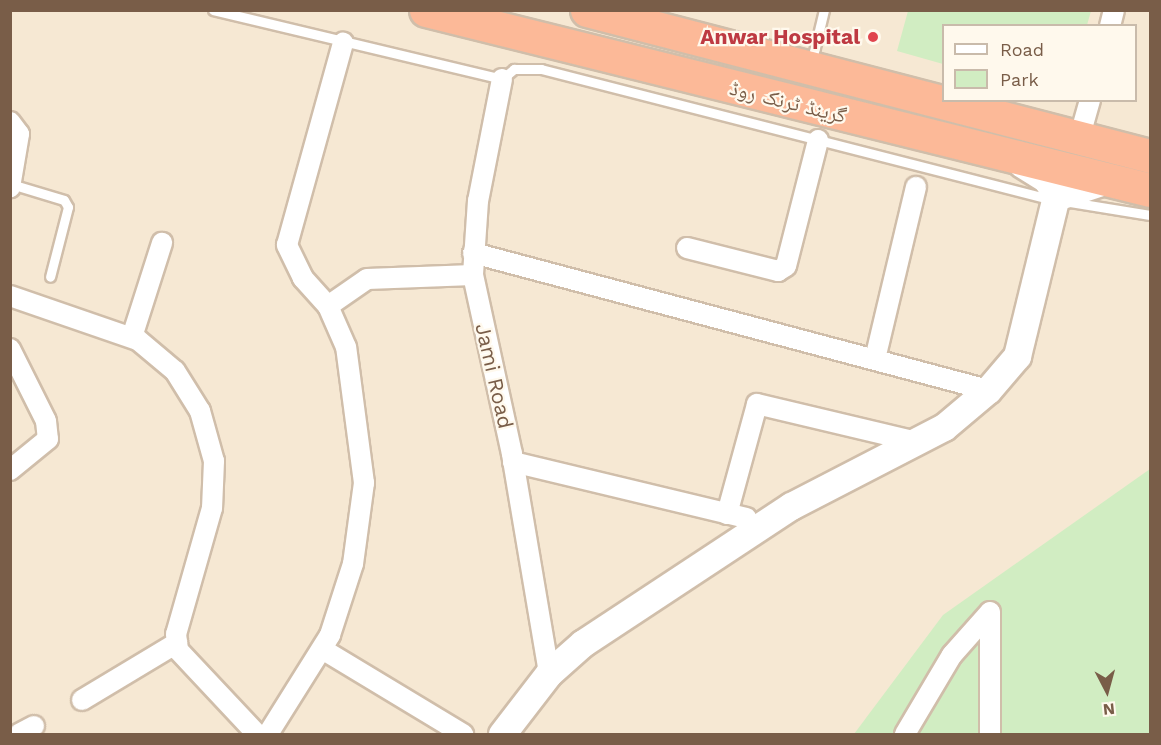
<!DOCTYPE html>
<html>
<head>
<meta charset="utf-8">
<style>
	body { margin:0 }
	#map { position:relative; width:1161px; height:745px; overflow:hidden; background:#fef6e5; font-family:"Work Sans","Noto Naskh Arabic",sans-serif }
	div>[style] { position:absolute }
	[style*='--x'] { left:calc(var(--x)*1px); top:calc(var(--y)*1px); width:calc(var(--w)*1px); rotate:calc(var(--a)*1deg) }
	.residential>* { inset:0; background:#f6e8d3 }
	.green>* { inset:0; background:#d1edc2 }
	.roads { filter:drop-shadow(2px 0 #d0beaa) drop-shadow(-2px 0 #d0beaa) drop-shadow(0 2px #d0beaa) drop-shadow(0 -2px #d0beaa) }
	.lane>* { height:9px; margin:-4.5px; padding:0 4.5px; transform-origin:4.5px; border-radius:4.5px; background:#fff }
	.street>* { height:20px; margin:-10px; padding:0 10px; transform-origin:10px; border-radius:10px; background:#fff }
	.secondary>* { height:27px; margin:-13.5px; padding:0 13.5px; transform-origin:13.5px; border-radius:13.5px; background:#fff }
	.highway>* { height:33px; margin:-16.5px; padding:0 16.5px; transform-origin:16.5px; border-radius:16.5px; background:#fcb998 }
	.dots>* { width:16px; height:16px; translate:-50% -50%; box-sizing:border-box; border:3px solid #fff9ed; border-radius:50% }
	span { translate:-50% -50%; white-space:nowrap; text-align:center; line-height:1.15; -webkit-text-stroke:4.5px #fff9ed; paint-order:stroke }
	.health-label { font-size:21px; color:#be3a42; font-weight:700 }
	.right { translate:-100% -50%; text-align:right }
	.street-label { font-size:21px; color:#795d48 }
	.frame { position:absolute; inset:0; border:12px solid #795d48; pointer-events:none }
	.legend { position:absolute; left:942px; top:24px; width:195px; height:78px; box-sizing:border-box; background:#fff9ed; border:2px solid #c9bbab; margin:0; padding:8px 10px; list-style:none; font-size:18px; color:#795d48 }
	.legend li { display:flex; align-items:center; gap:12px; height:30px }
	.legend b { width:30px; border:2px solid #c9bbab }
	.north { position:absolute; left:1077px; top:661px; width:60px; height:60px; -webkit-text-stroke:4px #fff9ed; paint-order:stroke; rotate:174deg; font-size:16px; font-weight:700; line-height:24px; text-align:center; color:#795d48 }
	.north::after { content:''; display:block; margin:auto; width:21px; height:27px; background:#795d48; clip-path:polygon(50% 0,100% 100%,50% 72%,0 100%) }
</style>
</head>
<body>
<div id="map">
	<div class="residential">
		<div style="clip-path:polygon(evenodd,10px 11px,1150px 11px,1150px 734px,11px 734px,10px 11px,944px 26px,1136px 26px,1136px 100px,944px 100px,944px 26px)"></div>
	</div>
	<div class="green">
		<div style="clip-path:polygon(908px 11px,908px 10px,1091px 11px,1087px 25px,944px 26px,943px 64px,897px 51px)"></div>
		<div style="clip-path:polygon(1150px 469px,1150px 734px,854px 734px,943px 615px)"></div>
	</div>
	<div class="roads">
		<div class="lane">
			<div style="--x:213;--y:10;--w:297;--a:13.4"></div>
			<div style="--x:502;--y:79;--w:16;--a:-40"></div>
			<div style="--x:514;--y:69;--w:27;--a:0"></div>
			<div style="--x:541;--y:69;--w:528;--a:14.35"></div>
			<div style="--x:811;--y:64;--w:56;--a:-76.5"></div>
			<div style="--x:11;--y:184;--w:55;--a:16.8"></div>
			<div style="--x:64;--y:200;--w:8;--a:60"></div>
			<div style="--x:68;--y:207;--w:72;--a:104.4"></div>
			<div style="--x:1070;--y:202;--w:81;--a:9.2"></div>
		</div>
		<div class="street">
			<div style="--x:1110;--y:26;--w:16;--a:-76"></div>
			<div style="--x:502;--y:79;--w:124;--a:101.1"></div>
			<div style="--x:478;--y:201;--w:74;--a:93.9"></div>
			<div style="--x:473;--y:275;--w:183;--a:77.7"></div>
			<div style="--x:512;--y:454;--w:222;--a:80.4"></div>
			<div style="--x:10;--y:122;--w:15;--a:53"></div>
			<div style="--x:19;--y:134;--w:54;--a:99.6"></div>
			<div style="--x:1079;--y:139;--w:41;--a:-74.2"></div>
			<div style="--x:1020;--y:167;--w:28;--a:32"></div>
			<div style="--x:1044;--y:182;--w:23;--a:56"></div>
			<div style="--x:1057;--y:201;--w:54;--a:-18.4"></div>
			<div style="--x:687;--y:248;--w:94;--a:14.2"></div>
			<div style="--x:778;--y:271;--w:9;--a:-32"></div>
			<div style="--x:786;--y:266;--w:130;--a:-75.7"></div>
			<div style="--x:473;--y:253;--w:533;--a:14.9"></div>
			<div style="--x:10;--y:296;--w:135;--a:19"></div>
			<div style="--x:138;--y:340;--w:48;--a:40"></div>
			<div style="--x:175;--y:371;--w:47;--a:58"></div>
			<div style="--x:200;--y:411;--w:52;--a:74.4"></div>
			<div style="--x:214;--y:461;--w:47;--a:92.4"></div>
			<div style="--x:212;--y:508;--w:131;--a:105.9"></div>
			<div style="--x:176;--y:634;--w:16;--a:83"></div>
			<div style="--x:178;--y:650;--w:115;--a:46.8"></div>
			<div style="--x:328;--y:306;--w:47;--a:-34.7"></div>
			<div style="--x:367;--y:279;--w:106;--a:-2.2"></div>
			<div style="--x:132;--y:337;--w:99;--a:-72.3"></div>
			<div style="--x:10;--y:349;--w:80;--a:63.4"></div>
			<div style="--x:46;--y:421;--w:18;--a:84"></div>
			<div style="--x:48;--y:439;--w:49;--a:140.8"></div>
			<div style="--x:875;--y:359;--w:177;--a:-76.6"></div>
			<div style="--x:513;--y:462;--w:240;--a:13.5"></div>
			<div style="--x:727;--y:514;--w:114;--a:-74.7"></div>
			<div style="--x:757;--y:404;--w:163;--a:13.4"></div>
			<div style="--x:322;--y:649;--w:165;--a:31.1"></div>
			<div style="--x:82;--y:700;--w:111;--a:-31"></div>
			<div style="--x:19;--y:734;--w:17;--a:-28"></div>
			<div style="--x:268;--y:734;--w:117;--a:-57.9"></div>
			<div style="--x:330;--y:635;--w:75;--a:-72.1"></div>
			<div style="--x:353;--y:564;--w:82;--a:-82.3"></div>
			<div style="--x:364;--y:483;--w:137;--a:-97.5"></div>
			<div style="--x:346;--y:347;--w:45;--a:-113.7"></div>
			<div style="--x:328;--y:306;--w:38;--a:-132"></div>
			<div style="--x:303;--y:278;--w:37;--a:-116"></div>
			<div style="--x:287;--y:245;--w:210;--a:-74.5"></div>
			<div style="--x:905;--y:734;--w:92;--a:-59.3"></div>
			<div style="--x:952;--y:655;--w:57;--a:-48.5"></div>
			<div style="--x:990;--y:612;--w:122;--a:90"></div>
		</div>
		<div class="secondary">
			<div style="--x:502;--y:734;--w:77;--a:-52.4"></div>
			<div style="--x:549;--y:673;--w:45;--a:-41.4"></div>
			<div style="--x:583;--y:643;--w:249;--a:-33.4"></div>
			<div style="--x:791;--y:506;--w:172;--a:-27.3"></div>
			<div style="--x:944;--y:427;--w:57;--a:-40.1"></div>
			<div style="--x:988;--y:390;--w:45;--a:-49.5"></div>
			<div style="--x:1017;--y:356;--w:194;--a:-76.3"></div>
		</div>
		<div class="highway">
			<div style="--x:426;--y:10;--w:746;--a:13.96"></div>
			<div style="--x:587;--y:10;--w:582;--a:14.54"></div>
		</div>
	</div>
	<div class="dots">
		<div style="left:873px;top:37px;background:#e0444e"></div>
	</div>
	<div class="health-label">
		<span class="right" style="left:860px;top:37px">Anwar Hospital</span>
	</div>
	<div class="street-label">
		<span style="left:788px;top:102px;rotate:14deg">گرینڈ ٹرنک روڈ</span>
		<span style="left:494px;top:376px;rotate:77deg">Jami Road</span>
	</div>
	<div class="frame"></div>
	<ul class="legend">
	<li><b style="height:8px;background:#fff"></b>Road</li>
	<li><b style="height:16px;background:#d1edc2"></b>Park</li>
	</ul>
	<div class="north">N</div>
</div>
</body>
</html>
